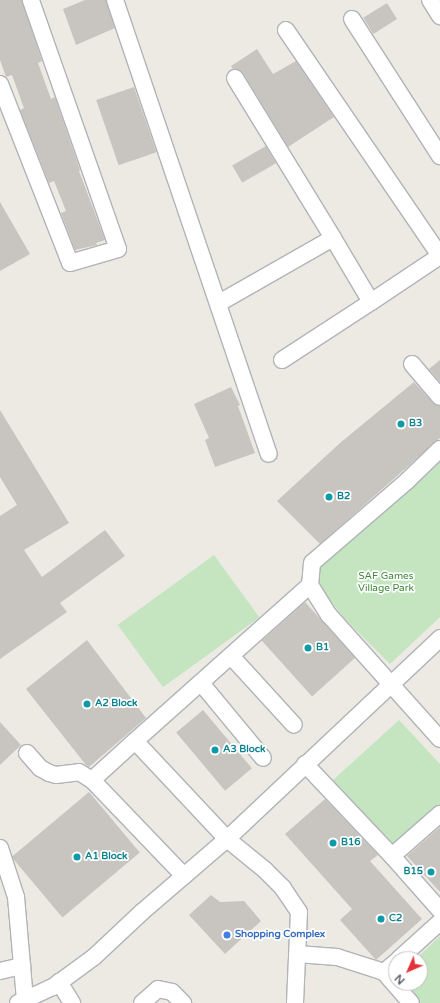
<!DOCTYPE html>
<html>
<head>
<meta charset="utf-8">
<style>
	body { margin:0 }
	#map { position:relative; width:440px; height:1003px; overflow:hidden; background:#edeae3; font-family:"Varela Round",sans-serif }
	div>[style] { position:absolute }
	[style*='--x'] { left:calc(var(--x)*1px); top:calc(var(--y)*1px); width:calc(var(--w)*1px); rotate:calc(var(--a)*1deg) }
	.green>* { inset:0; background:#c4e5c0; transform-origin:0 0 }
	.building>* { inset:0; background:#c8c5c0; transform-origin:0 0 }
	.roads { filter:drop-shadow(1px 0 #b0b4b8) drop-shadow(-1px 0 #b0b4b8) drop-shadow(0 1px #b0b4b8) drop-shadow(0 -1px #b0b4b8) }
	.street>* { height:16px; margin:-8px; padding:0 8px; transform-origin:8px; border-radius:8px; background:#fff }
	.dots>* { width:11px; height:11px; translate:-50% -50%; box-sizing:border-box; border:2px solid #fff; border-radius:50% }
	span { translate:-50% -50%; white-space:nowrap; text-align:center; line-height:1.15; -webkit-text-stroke:3.5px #fff; paint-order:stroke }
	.culture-label { font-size:10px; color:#0d838f; font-weight:700 }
	.left { translate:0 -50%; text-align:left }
	.right { translate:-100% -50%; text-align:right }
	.park-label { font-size:10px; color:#3d8637 }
	.shop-label { font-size:10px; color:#366cbe; font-weight:700 }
	.north { position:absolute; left:388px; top:951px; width:40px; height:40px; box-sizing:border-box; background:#fff; border:1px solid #bdbfc1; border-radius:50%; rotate:225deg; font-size:11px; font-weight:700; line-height:16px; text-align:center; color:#5b6063 }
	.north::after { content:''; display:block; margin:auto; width:14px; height:18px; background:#e53238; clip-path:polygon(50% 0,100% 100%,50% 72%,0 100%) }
</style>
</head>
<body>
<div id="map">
	<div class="green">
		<div style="clip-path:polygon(440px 459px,440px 617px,390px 664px,345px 619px,310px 575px)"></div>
		<div style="left:214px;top:555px;width:77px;height:119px;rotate:54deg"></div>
		<div style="clip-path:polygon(399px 720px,440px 764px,440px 804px,392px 847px,332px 781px)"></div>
		<div style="clip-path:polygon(440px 936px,440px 1003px,420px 1003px,401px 983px,420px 983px,420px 959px,416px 959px)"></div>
	</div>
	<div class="building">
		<div style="clip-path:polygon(0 0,22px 0,42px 61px,38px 63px,51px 99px,55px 97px,80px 170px,79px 171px,105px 240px,96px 243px,97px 245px,75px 250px,61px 213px,66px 211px,54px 181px,49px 183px,20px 110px,24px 108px,12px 75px,6px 77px,0 60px)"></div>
		<div style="clip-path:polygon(85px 0,106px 0,115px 28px,76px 45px,63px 9px)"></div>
		<div style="left:387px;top:3px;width:19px;height:28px;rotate:58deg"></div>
		<div style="clip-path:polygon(257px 49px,273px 74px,296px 61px,334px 117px,288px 147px,243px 73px,239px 70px,233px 69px,231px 66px)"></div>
		<div style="left:134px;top:87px;width:69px;height:40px;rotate:71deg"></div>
		<div style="left:266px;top:146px;width:20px;height:39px;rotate:60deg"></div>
		<div style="clip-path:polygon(0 202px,30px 254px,0 271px)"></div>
		<div style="clip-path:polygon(440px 360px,440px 382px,429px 369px)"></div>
		<div style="clip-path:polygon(414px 382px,433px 403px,440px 406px,440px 438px,320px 544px,277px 501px,340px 443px)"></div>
		<div style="clip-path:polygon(231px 387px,240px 405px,238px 406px,255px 453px,215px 467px,205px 440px,209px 438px,194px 404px)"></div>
		<div style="clip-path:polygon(0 410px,69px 523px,24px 550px,42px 577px,105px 530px,125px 556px,60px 603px,67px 612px,0 659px,0 516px,17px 505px,0 477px)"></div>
		<div style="left:305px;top:602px;width:75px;height:58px;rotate:48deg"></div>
		<div style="clip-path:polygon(87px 640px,146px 718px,89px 767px,86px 765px,26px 689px)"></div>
		<div style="left:203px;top:710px;width:76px;height:35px;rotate:50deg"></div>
		<div style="clip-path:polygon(0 722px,21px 745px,0 765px)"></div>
		<div style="left:89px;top:792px;width:79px;height:101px;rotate:50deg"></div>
		<div style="clip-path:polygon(325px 799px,378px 855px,370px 861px,422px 919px,376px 960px,340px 920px,352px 909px,285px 834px)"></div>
		<div style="clip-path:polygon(440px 827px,440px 892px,407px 856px)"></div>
		<div style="clip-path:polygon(211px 895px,220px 902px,244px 901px,261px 921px,225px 954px,189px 915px)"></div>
	</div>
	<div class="roads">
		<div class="street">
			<div style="--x:115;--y:0;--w:479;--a:71.3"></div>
			<div style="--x:430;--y:0;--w:19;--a:58"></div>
			<div style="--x:352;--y:19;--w:163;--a:57.3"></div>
			<div style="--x:286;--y:30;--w:273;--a:55.7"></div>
			<div style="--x:235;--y:78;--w:188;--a:58.5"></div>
			<div style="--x:0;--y:84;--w:192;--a:68.6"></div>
			<div style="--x:70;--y:263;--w:50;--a:-16.3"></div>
			<div style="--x:118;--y:249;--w:264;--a:-109.3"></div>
			<div style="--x:219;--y:303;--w:131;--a:-29.7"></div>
			<div style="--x:333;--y:238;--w:74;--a:59.3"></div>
			<div style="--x:371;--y:302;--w:83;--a:-33.7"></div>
			<div style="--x:282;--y:360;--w:106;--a:-33.1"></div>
			<div style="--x:412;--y:364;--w:43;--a:49.7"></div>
			<div style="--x:440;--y:449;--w:46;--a:135.9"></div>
			<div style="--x:407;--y:481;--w:125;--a:139.2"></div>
			<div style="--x:312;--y:563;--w:22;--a:95"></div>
			<div style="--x:310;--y:585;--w:36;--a:58"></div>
			<div style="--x:329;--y:615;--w:166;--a:48.2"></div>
			<div style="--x:231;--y:656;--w:93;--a:47.6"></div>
			<div style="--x:201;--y:683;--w:97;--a:50.4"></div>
			<div style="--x:27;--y:753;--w:20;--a:49"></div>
			<div style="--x:40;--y:768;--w:10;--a:29"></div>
			<div style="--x:49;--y:773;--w:7;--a:16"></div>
			<div style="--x:56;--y:775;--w:23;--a:-7"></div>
			<div style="--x:79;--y:772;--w:15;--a:32"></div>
			<div style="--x:92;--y:780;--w:133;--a:46.2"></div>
			<div style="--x:305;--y:764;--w:127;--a:46.6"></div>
			<div style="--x:392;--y:856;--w:64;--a:-41.2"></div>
			<div style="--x:92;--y:780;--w:58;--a:-42.2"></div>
			<div style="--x:0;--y:848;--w:52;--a:71.9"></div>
			<div style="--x:16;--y:897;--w:103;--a:85"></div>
			<div style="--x:392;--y:856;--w:72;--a:48.4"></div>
			<div style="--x:297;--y:954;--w:40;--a:4.3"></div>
			<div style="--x:337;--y:957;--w:49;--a:17.7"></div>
			<div style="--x:399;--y:959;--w:55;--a:-42.1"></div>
			<div style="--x:396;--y:962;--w:16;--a:140"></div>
			<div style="--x:384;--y:972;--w:41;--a:48.9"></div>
			<div style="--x:0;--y:971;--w:23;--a:-13"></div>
			<div style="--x:59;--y:982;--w:25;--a:58"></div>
			<div style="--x:18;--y:1003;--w:38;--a:-25"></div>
			<div style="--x:53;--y:987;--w:51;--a:-36.2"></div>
			<div style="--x:94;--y:957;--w:66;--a:-43.2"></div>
			<div style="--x:142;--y:912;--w:112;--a:-40.7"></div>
			<div style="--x:227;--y:839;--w:293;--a:-43.3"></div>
			<div style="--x:142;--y:1003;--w:21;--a:-41"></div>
			<div style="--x:158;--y:989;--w:14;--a:12"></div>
			<div style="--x:172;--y:992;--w:16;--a:45"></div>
			<div style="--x:295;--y:1003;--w:91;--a:-87.5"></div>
			<div style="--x:299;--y:912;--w:29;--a:-124"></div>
			<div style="--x:283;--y:888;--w:25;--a:-135"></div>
			<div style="--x:265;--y:870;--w:49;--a:-140.8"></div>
			<div style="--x:227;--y:839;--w:134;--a:-133.2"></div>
			<div style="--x:135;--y:741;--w:234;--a:-41.7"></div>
		</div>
	</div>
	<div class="dots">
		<div style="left:401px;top:424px;background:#0f9aa8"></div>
		<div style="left:329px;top:497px;background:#0f9aa8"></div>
		<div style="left:308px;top:648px;background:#0f9aa8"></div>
		<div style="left:87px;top:704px;background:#0f9aa8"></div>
		<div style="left:215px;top:750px;background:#0f9aa8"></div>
		<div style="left:333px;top:843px;background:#0f9aa8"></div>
		<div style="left:77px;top:857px;background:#0f9aa8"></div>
		<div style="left:431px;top:872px;background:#0f9aa8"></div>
		<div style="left:381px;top:919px;background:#0f9aa8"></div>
		<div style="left:227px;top:935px;background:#3f7fe0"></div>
	</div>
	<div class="culture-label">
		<span class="left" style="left:409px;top:424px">B3</span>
		<span class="left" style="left:337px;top:497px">B2</span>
		<span class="left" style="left:316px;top:648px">B1</span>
		<span class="left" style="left:95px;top:704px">A2 Block</span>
		<span class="left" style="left:223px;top:750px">A3 Block</span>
		<span class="left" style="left:341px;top:843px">B16</span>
		<span class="left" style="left:85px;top:857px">A1 Block</span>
		<span class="right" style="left:423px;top:872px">B15</span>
		<span class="left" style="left:389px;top:919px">C2</span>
	</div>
	<div class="park-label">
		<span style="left:386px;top:582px">SAF Games<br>Village Park</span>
	</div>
	<div class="shop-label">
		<span class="left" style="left:235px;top:935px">Shopping Complex</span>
	</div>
	<div class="north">N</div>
</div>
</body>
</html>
